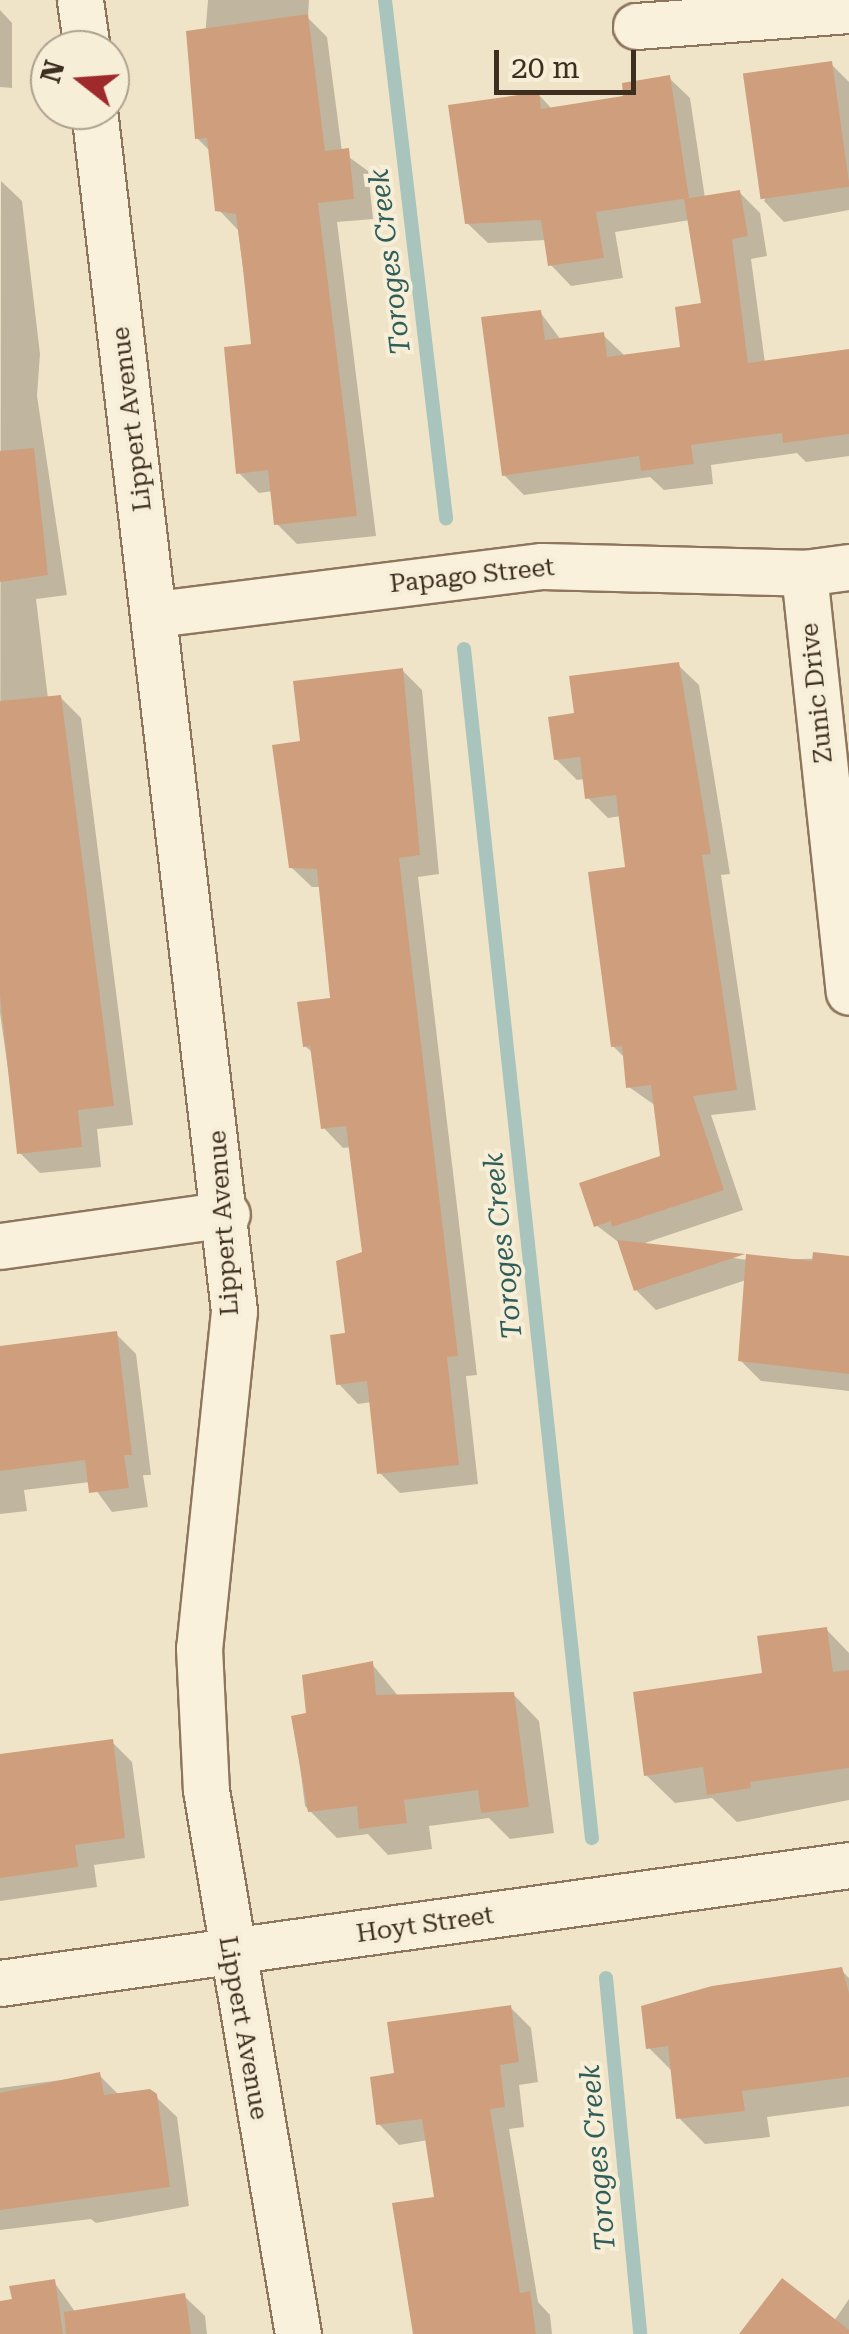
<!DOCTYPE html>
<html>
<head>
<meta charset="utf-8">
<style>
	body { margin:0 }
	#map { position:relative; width:849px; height:2334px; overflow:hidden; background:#f0e4c8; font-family:"Roboto Serif",serif }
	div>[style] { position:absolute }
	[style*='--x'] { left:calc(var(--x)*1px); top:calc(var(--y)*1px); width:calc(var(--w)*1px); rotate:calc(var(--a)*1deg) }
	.shadow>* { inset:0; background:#0003 }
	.stream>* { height:14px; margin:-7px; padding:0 7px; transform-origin:7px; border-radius:7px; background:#a9c4bc }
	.building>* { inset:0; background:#cf9f7d; transform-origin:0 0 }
	.roads { filter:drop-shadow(2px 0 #8d765c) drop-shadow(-2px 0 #8d765c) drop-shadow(0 2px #8d765c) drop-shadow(0 -2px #8d765c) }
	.minor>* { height:45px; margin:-22.5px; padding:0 22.5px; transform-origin:22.5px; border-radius:22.5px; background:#faf1dc }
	span { translate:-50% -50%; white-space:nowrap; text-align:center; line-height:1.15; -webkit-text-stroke:8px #f7eed8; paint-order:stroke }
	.street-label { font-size:25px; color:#3d2e20 }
	.water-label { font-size:28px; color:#2f5d5a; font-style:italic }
	.north { position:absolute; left:30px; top:30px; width:100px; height:100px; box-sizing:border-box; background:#f7eed8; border:2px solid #ada18e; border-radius:50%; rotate:287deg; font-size:28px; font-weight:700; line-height:40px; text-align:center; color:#3d2e20 }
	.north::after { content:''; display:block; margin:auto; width:35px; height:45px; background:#9e2a2b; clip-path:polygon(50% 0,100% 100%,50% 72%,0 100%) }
	.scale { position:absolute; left:494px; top:50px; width:142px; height:45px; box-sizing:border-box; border:5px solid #3d2e20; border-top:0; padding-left:12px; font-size:30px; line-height:35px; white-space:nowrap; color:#3d2e20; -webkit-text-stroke:8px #f7eed8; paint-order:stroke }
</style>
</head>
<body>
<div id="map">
	<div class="shadow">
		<div style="clip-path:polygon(208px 0,309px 0,308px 18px,327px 37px,342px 152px,368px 171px,373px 219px,337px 222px,376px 536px,297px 544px,277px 524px,273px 491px,259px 493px,239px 473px,254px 346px,238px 230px,218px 209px,211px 152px,197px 138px)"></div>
		<div style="clip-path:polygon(0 10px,12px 23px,12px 88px,0 87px)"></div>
		<div style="clip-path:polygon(831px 64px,849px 82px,849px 210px,784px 222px,764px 201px)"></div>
		<div style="clip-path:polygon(669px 78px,690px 98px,705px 198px,739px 192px,760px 213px,767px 256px,751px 259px,765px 363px,849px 351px,849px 456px,806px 462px,797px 453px,711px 465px,713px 484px,664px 490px,650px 477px,524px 495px,504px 475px,540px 312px,561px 340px,603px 335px,624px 355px,683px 349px,704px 305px,690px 220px,615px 232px,623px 278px,571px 286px,551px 265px,546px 240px,488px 243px,467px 223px,538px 94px,553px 110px,626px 98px)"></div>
		<div style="clip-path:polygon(1px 181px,22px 201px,40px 354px,37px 396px,67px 595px,36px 599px,48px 699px,60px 697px,81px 718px,133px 1125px,97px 1129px,101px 1167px,40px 1173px,20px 1153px,0 1013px)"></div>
		<div style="clip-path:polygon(678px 665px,699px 685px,730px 874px,721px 875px,756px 1110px,711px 1115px,743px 1210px,639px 1245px,748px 1260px,849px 1258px,849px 1391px,761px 1381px,740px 1360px,746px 1280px,656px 1310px,636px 1290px,621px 1244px,596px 1225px,662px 1157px,656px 1106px,629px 1087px,626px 1059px,613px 1046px,627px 870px,621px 816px,608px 818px,588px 798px,585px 779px,577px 780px,556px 759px,577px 715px)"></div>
		<div style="clip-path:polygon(402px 670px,422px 690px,439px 874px,418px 877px,477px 1375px,466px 1376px,478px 1484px,400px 1493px,380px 1473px,372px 1402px,358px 1404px,338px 1383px,364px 1254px,352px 1147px,343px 1148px,323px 1127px,314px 1054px,305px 1046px,333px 1000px,321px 887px,312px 887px,291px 867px,303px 743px)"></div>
		<div style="clip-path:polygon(116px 1334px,136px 1354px,151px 1475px,143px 1475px,148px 1507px,112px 1512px,90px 1482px,24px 1490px,27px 1511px,0 1514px,0 1353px)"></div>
		<div style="clip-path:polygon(826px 1629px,849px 1653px,849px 1800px,737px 1822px,712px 1798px,675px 1803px,646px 1775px)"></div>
		<div style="clip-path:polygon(372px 1664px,399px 1697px,513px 1694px,539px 1721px,554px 1833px,510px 1839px,489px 1818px,429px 1826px,432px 1849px,388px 1855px,368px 1834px,337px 1838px,305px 1806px,294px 1718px,309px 1716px)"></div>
		<div style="clip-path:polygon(112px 1742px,132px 1762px,145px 1858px,94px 1865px,97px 1887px,0 1901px,0 1756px)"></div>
		<div style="clip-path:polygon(841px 1970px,849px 1978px,849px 2106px,767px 2117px,770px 2137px,705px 2144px,679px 2118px,673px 2072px,649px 2048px)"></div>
		<div style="clip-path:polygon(510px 2007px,531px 2028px,538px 2082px,519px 2085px,524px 2127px,509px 2129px,538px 2302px,550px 2315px,552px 2334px,419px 2334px,436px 2199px,428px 2140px,399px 2145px,379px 2124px,397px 2076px)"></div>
		<div style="clip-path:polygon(99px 2075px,120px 2096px,155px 2096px,177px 2117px,189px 2206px,96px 2223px,91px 2219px,0 2230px,0 2088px)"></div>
		<div style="clip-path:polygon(54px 2282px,76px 2313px,184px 2296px,205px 2316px,207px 2334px,0 2334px,0 2304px)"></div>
		<div style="clip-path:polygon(849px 2299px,849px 2334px,743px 2334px,834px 2321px)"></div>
	</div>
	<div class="stream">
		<div style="--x:385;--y:0;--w:522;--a:83.28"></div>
		<div style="--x:464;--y:649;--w:1196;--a:83.86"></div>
		<div style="--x:606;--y:1978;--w:358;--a:84.5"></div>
	</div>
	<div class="building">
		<div style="clip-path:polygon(308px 14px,325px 151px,349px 148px,354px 199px,318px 203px,357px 516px,274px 525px,268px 470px,236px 474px,224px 347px,251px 344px,243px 269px,236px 214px,215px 211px,207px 138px,195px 139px,186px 31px)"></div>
		<div style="left:832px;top:61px;width:127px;height:90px;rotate:82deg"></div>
		<div style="clip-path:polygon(670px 75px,689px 198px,596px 212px,604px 258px,548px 266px,541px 220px,465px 224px,448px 105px,539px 92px,541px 109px,623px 96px,622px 83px)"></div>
		<div style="clip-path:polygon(740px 190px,748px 236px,732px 239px,748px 363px,849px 349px,849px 434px,783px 443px,782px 433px,691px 445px,694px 464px,641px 471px,639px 456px,502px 476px,481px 317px,541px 310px,545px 340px,604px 332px,607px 357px,680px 347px,675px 307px,701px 303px,684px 199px)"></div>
		<div style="clip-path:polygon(34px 448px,48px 575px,0 582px,0 451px)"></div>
		<div style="clip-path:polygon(679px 662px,711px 854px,702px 855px,737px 1090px,693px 1096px,724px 1190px,612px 1227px,611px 1221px,594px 1227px,579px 1183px,660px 1156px,651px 1085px,626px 1088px,622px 1046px,611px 1047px,588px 872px,625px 867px,616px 795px,585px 799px,580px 757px,554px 760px,548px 717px,574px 713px,569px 676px)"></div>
		<div style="clip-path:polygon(403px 668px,420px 855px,399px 858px,458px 1356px,447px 1357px,459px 1465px,377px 1474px,367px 1381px,336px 1385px,330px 1335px,345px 1333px,336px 1261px,362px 1252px,346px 1126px,321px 1129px,310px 1046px,303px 1047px,297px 1002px,330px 998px,317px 869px,289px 868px,272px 745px,300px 741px,293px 681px)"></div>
		<div style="clip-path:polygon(61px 695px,114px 1106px,78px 1110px,82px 1147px,17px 1154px,0 995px,0 701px)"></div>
		<div style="clip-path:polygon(617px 1240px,745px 1254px,634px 1291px)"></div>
		<div style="clip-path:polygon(813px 1252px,849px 1256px,849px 1374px,738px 1361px,746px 1254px,812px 1261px)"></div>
		<div style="clip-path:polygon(117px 1331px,132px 1455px,124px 1455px,129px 1488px,89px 1493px,85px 1460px,0 1471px,0 1346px)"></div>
		<div style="clip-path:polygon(827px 1627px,833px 1672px,849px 1670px,849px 1768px,750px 1782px,751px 1788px,707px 1795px,703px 1767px,644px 1776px,633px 1692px,762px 1673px,757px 1636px)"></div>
		<div style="clip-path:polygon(373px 1661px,376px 1695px,514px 1692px,529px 1807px,481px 1813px,478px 1790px,404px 1800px,407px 1823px,359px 1829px,357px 1806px,308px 1812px,291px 1716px,306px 1713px,302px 1675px)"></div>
		<div style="clip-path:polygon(113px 1739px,125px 1838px,75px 1845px,78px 1867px,0 1878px,0 1754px)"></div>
		<div style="clip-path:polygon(842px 1967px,849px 1993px,849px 2077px,742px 2091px,745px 2111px,676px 2119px,668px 2046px,646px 2049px,641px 2006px,712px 1986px)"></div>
		<div style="clip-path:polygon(511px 2005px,519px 2062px,500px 2065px,505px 2107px,490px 2109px,520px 2293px,530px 2291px,536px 2334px,413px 2334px,392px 2203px,434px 2197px,422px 2119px,376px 2125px,370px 2077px,394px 2073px,387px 2022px)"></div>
		<div style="clip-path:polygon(100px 2072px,104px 2095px,150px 2089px,157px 2094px,170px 2187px,0 2210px,0 2093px)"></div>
		<div style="clip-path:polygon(782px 2278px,849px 2330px,849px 2334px,739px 2334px)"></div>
		<div style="clip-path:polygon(55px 2279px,63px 2334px,0 2334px,0 2301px,12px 2299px,9px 2286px)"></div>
		<div style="clip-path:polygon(185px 2293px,191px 2334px,66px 2334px,64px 2312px)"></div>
	</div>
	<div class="roads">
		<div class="minor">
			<div style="--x:80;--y:0;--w:50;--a:82"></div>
			<div style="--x:636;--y:26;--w:214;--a:-4.3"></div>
			<div style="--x:94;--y:110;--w:1209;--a:83.35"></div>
			<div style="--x:234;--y:1311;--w:339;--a:95.9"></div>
			<div style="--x:199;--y:1648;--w:142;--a:87.2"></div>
			<div style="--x:206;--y:1790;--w:552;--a:80.4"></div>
			<div style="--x:804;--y:573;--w:421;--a:83.9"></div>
			<div style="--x:156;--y:614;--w:389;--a:-7.1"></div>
			<div style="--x:542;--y:566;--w:262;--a:1.5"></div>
			<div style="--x:804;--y:573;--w:45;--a:-7.6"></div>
			<div style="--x:0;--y:1246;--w:229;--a:-8"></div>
			<div style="--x:0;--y:1983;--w:857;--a:-7.91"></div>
		</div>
	</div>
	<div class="street-label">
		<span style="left:132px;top:419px;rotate:-97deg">Lippert Avenue</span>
		<span style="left:472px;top:576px;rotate:-6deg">Papago Street</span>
		<span style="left:817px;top:693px;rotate:-96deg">Zunic Drive</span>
		<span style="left:224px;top:1223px;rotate:-94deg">Lippert Avenue</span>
		<span style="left:425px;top:1925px;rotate:-8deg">Hoyt Street</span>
		<span style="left:243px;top:2028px;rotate:80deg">Lippert Avenue</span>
	</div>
	<div class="water-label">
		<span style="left:390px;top:262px;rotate:-97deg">Toroges Creek</span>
		<span style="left:503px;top:1246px;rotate:-96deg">Toroges Creek</span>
		<span style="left:598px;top:2158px;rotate:-95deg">Toroges Creek</span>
	</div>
	<div class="north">N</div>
	<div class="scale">20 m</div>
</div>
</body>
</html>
